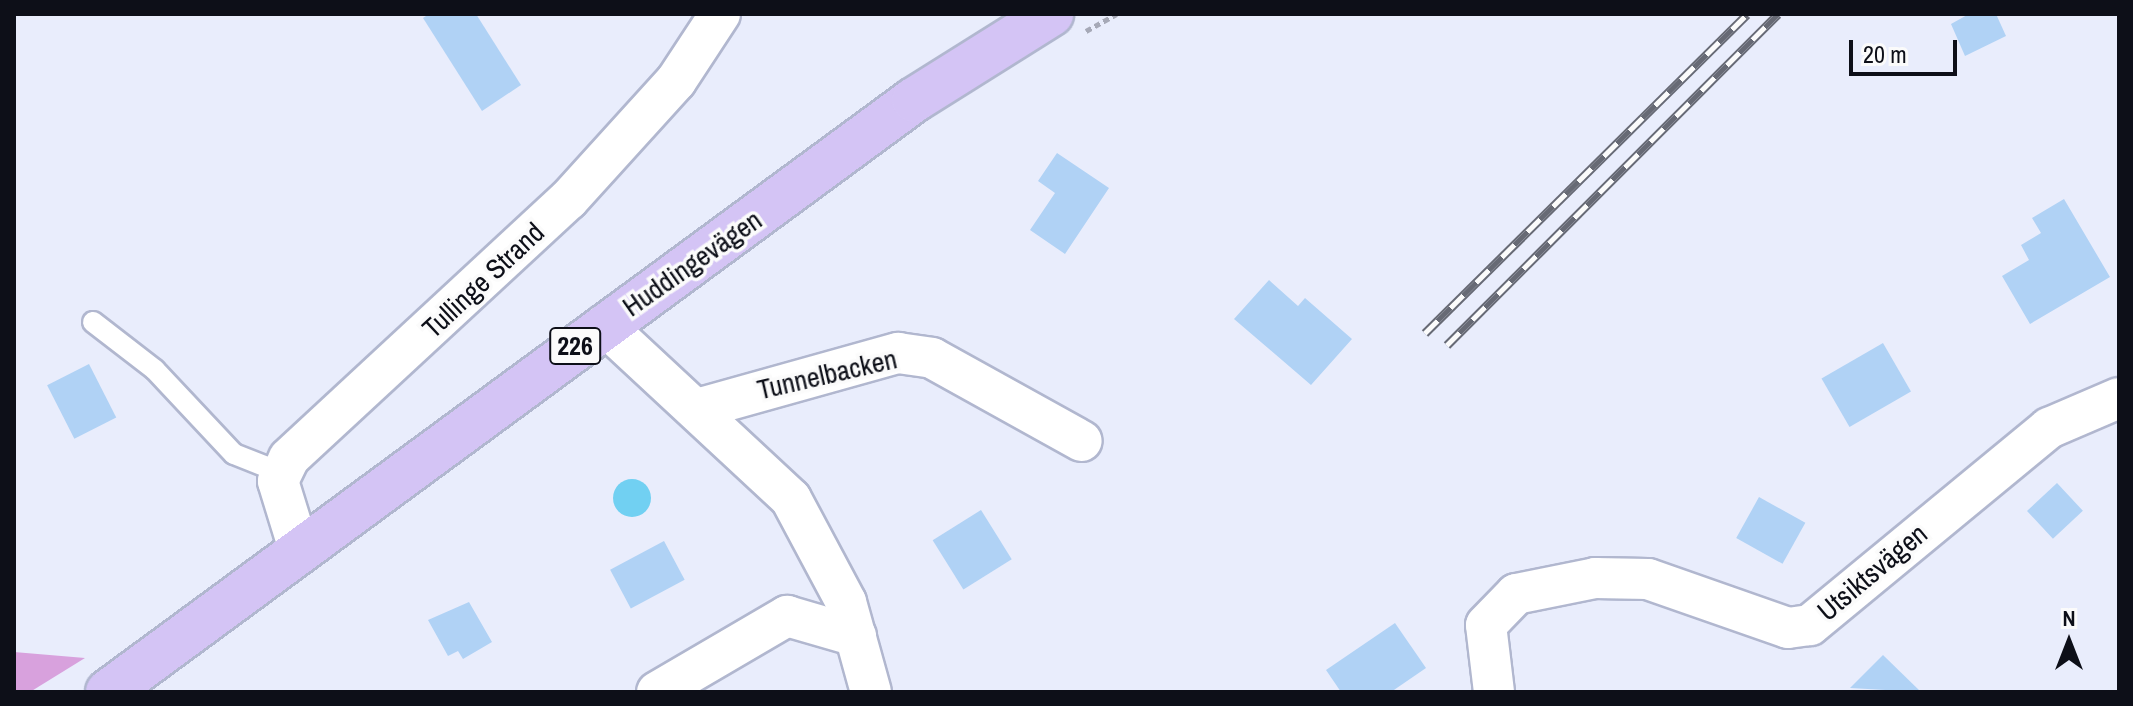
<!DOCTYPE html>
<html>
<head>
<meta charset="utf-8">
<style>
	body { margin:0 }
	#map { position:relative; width:2133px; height:706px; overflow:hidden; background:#e9edfc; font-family:"Archivo Narrow",sans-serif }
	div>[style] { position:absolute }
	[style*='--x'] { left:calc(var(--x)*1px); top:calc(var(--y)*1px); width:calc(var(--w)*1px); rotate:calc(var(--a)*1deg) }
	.forest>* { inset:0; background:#d8a1dd }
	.water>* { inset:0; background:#71d0f2 }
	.round { border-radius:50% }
	.building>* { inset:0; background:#b0d2f5; transform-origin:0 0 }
	.path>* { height:5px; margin-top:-2.5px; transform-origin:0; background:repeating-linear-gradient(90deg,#a6a9b7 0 6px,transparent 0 10px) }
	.roads { filter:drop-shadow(2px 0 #b1b7cf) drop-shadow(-2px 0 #b1b7cf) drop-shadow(0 2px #b1b7cf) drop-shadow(0 -2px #b1b7cf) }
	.service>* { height:20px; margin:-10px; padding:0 10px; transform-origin:10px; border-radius:10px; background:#fff }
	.minor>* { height:40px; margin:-20px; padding:0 20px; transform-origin:20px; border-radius:20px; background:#fff }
	.primary>* { height:44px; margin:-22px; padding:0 22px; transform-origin:22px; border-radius:22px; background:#d4c4f5 }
	.rail>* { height:9px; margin-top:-4.5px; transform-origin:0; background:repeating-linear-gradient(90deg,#fbfbfb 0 18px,#676a75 0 36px); box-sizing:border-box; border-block:2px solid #676a75 }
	span { translate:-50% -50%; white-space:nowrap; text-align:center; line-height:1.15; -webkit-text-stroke:7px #fbfbfb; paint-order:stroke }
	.shield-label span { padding:2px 6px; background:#fbfbfb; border:2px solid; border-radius:6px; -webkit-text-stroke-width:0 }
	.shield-label { font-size:26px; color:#0d0f18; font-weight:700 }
	.street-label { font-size:28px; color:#0d0f18 }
	.frame { position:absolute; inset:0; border:16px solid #0d0f18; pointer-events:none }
	.north { position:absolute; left:2029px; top:602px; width:80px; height:80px; -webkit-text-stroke:6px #fbfbfb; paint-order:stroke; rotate:0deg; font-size:22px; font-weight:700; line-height:32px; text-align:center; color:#0d0f18 }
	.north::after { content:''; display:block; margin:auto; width:28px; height:36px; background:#0d0f18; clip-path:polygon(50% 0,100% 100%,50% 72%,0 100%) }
	.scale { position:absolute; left:1849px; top:40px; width:108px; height:36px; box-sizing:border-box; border:4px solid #0d0f18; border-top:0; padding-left:10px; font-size:24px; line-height:28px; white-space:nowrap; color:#0d0f18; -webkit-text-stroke:6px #fbfbfb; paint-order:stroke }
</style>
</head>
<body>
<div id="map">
	<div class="forest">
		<div style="clip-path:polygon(14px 652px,85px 658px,30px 692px,14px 692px)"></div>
	</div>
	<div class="water">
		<div class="round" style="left:613px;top:479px;width:38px;height:38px"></div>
	</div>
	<div class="building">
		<div style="clip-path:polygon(429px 14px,476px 14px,521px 85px,482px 111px,423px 18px)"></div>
		<div style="clip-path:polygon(1969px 14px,1996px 14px,2006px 36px,1965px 56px,1951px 24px)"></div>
		<div style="clip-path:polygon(1057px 153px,1109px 188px,1065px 254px,1030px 230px,1055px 193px,1038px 181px)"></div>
		<div style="clip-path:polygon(2064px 199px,2110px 277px,2030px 324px,2002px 276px,2029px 260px,2021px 245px,2041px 233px,2032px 218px)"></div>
		<div style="clip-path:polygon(1269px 280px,1298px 306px,1305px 298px,1352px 339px,1311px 385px,1234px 319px)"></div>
		<div style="left:1883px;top:343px;width:56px;height:71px;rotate:60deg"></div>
		<div style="left:89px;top:364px;width:60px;height:47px;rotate:63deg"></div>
		<div style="left:2057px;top:483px;width:38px;height:41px;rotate:47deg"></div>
		<div style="left:1759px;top:497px;width:53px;height:47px;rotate:29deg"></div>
		<div style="left:981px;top:510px;width:58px;height:57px;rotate:58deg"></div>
		<div style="left:664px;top:541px;width:44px;height:61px;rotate:62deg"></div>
		<div style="clip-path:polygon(469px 602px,492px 642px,463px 659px,458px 651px,448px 656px,428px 620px)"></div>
		<div style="clip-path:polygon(1395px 623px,1426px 668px,1391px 692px,1341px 692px,1326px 670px)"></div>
		<div style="clip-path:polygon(1883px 655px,1921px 692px,1850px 688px)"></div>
	</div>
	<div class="path">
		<div style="--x:1086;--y:31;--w:35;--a:-29"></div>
	</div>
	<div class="roads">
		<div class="service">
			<div style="--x:93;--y:322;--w:78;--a:37.7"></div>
			<div style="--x:155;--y:370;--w:115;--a:46.8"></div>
			<div style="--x:234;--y:454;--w:52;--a:21.6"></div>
		</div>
		<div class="minor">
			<div style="--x:604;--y:325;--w:255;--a:42.9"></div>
			<div style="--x:791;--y:499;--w:117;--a:61.9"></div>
			<div style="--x:846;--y:602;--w:93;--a:74.5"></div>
			<div style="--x:697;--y:409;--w:209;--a:-15.6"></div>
			<div style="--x:898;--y:353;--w:34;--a:8"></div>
			<div style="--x:932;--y:358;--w:171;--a:29"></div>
			<div style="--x:298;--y:546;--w:68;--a:-107.1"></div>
			<div style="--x:278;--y:481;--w:25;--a:-64"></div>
			<div style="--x:289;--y:458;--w:380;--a:-42.8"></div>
			<div style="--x:568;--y:200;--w:161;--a:-47.8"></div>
			<div style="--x:676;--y:81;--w:80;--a:-56.7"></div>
			<div style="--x:657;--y:692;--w:151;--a:-30.3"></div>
			<div style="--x:787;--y:616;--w:72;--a:16.2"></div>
			<div style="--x:1494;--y:692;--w:67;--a:-96.8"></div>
			<div style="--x:1486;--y:625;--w:43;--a:-45.9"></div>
			<div style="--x:1516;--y:594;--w:81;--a:-11.4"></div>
			<div style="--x:1595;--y:578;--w:53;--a:1.1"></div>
			<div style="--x:1648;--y:579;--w:148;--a:19.3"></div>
			<div style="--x:1788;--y:628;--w:22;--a:-8"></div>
			<div style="--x:1810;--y:625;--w:310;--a:-39.5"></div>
			<div style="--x:2049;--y:428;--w:76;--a:-23.2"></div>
		</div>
		<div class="primary">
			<div style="--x:108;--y:692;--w:1000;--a:-36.3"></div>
			<div style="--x:914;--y:100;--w:162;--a:-32.1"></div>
		</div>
	</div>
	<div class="rail">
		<div style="--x:1425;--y:333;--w:453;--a:-44.7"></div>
		<div style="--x:1447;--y:345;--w:468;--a:-45"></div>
	</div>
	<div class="shield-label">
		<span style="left:575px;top:346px">226</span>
	</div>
	<div class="street-label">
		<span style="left:692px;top:263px;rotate:-35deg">Huddingevägen</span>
		<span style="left:483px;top:280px;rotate:-43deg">Tullinge Strand</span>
		<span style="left:827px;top:374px;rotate:-13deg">Tunnelbacken</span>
		<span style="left:1872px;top:572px;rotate:-40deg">Utsiktsvägen</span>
	</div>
	<div class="frame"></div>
	<div class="north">N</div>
	<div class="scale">20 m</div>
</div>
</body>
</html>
